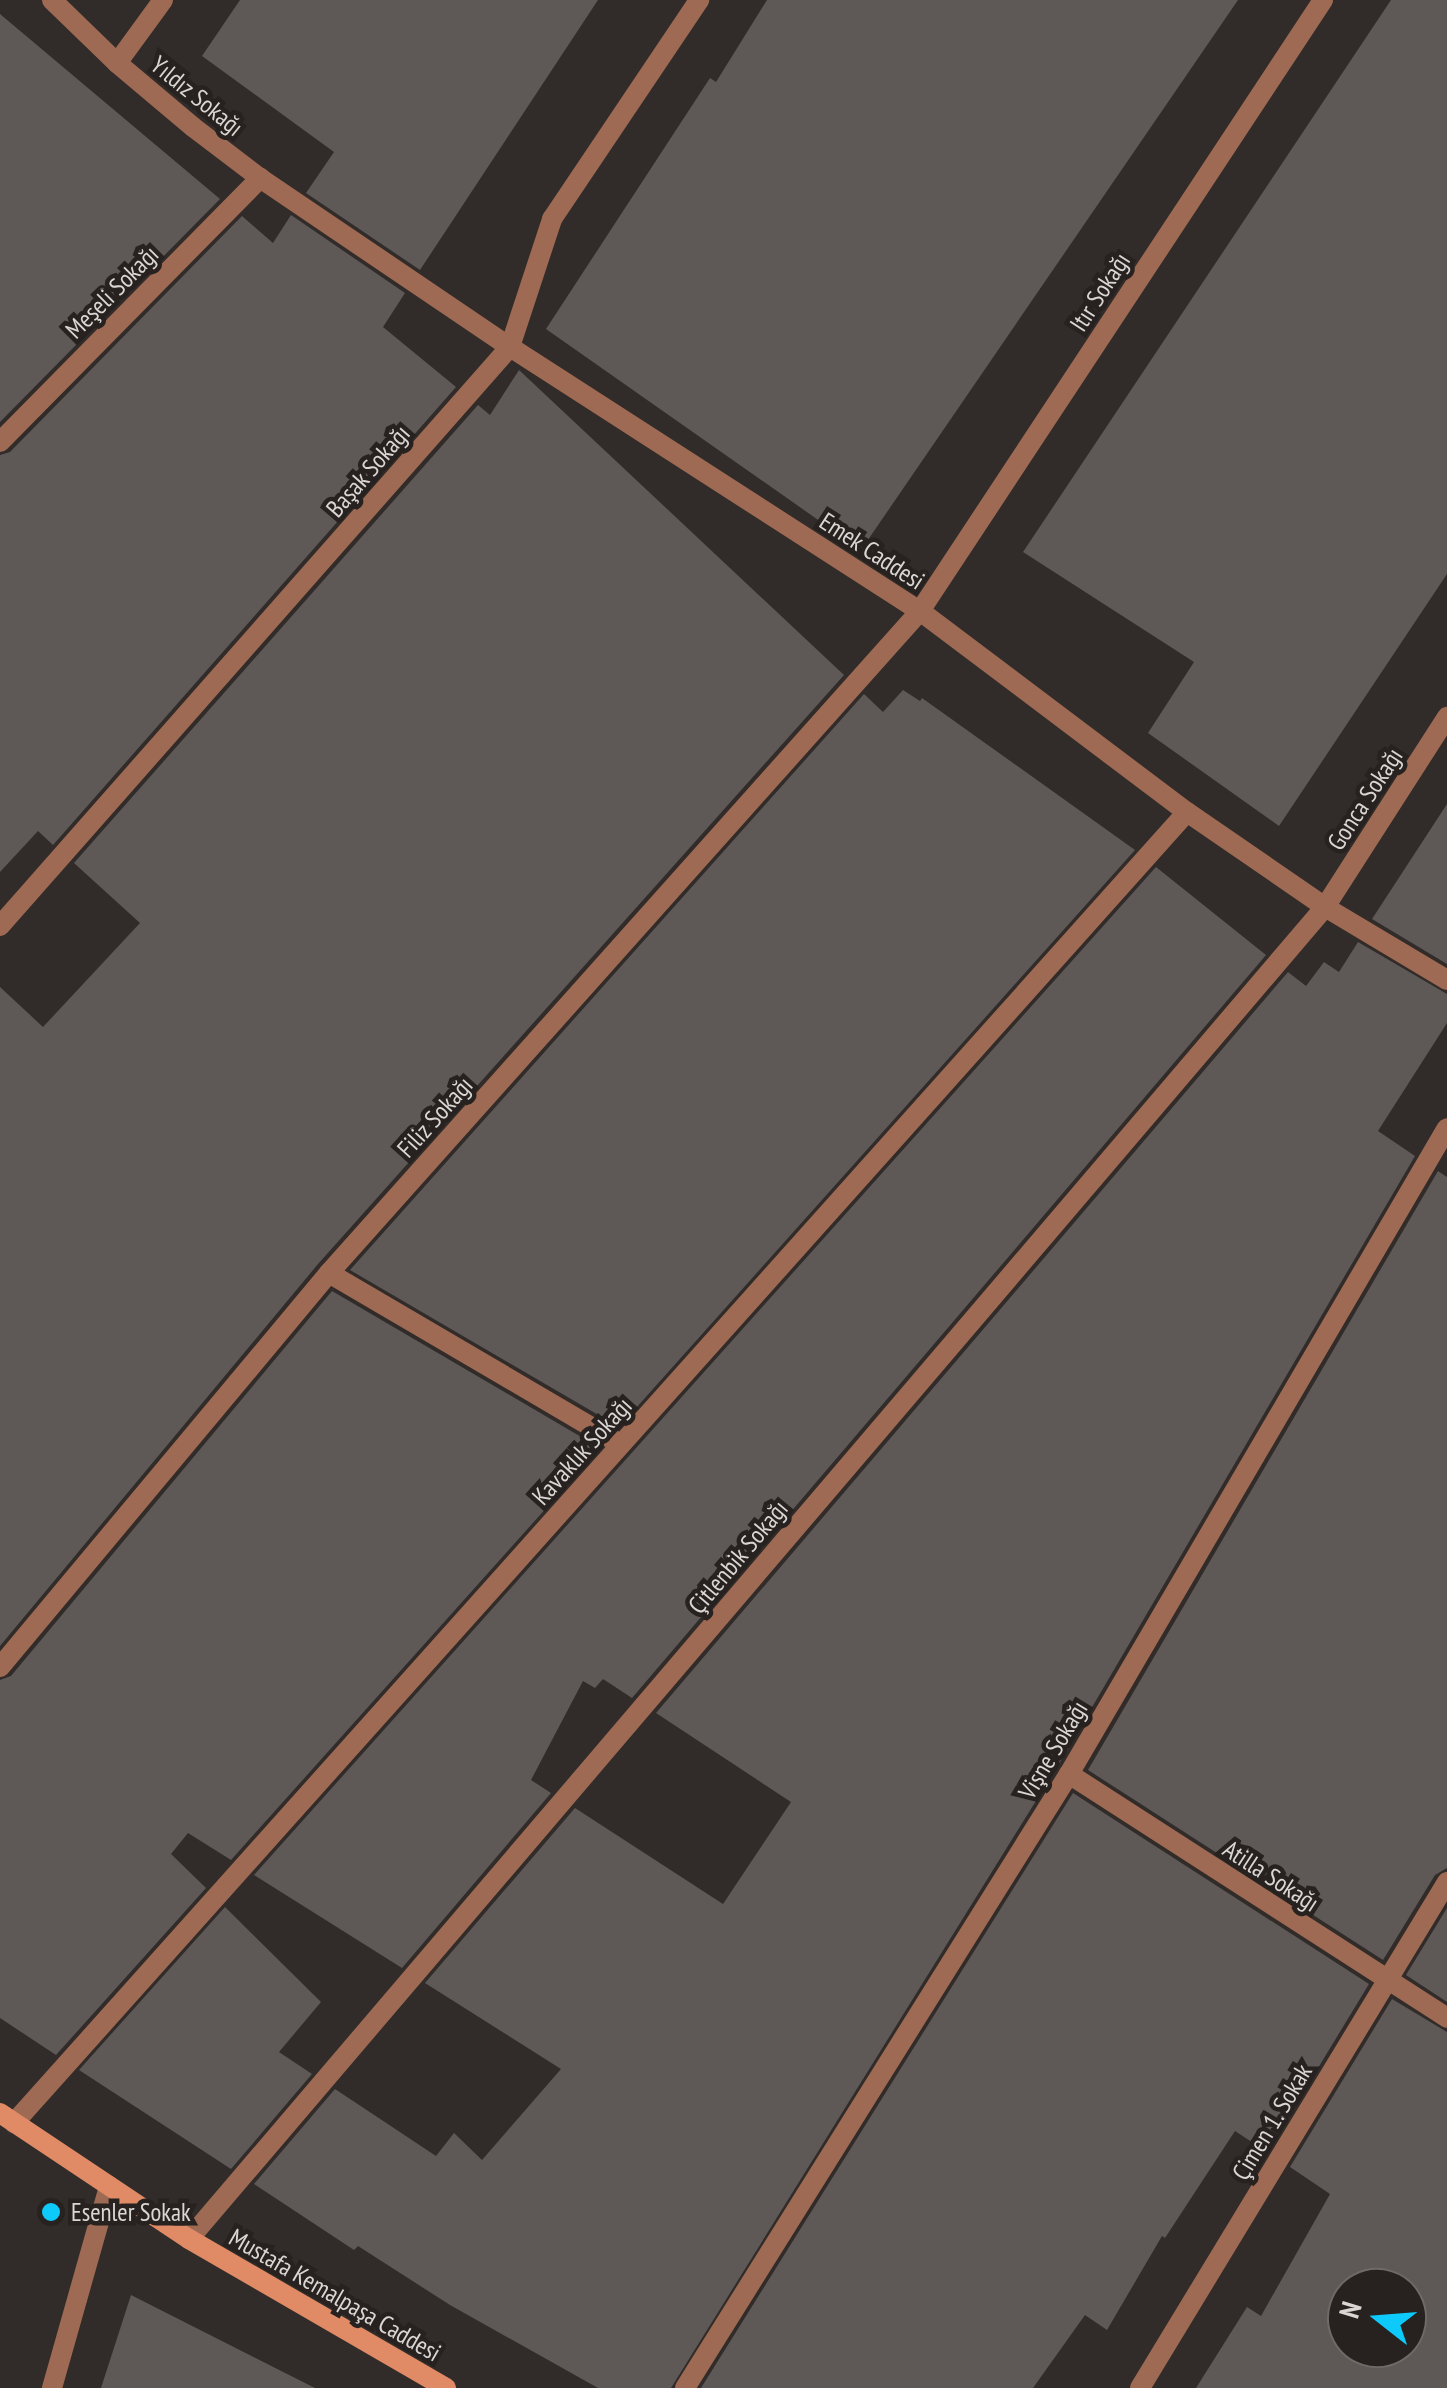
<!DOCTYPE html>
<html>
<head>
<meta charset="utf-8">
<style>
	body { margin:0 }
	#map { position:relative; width:1447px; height:2388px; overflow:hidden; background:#312c29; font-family:"PT Sans Narrow",sans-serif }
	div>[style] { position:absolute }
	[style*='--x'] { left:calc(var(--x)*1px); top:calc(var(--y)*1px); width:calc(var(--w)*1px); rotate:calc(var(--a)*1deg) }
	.building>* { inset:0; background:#5e5856 }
	.street>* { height:20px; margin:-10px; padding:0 10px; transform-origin:10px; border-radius:10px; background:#9f6a53 }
	.secondary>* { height:20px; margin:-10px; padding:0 10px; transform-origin:10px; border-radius:10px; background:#e08a66 }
	.dots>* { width:28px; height:28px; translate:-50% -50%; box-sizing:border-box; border:5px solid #272220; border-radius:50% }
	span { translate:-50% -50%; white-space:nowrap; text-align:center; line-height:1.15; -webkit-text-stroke:9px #272220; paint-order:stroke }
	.street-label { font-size:25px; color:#d9d6d4 }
	.poi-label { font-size:25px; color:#d9d6d4 }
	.left { translate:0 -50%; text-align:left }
	.north { position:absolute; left:1327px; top:2268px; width:100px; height:100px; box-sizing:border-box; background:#272220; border:2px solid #6e6a68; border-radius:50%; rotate:287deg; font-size:28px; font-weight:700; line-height:40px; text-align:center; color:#d9d6d4 }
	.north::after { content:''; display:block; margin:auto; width:35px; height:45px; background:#0ecafa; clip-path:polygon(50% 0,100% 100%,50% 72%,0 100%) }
</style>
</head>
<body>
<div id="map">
	<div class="building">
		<div style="clip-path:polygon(240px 0,598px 0,420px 270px,306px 193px,334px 152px,202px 56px)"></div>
		<div style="clip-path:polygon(767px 0,1238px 0,861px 550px,546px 329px,710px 78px,716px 82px)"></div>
		<div style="clip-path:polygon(1391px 0,1447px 0,1447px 574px,1279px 826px,1148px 733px,1194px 662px,1023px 552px)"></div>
		<div style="clip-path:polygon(0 14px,220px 199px,0 422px)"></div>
		<div style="clip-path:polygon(291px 215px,405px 293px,383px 327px,456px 387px,53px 845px,38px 831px,0 872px,0 455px,10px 452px,242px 216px,273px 243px)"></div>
		<div style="clip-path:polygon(519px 370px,844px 675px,318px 1264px,0 1646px,0 987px,43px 1027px,140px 923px,74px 863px,478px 405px,490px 415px)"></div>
		<div style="clip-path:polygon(903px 690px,920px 701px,922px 698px,1135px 850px,619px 1427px,350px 1270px,864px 694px,883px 712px)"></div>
		<div style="clip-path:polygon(1447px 804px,1447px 964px,1372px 919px)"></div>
		<div style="clip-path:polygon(1156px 867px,1266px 955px,632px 1698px,603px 1679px,595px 1688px,583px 1681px,531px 1780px,551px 1793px,402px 1968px,254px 1875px)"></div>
		<div style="clip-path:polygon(1358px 942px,1447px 994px,1447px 1023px,1378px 1131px,1415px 1156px,1057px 1767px,671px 2388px,598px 2388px,450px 2305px,358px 2246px,354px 2250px,254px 2184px,335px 2089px,436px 2156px,454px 2133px,482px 2160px,561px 2069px,425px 1983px,575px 1808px,723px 1904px,791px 1802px,656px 1713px,1288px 972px,1306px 986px,1324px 962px,1339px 972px)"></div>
		<div style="clip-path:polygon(1438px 1171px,1447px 1177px,1447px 1868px,1435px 1875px,1383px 1960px,1088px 1770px)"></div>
		<div style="clip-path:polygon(332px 1291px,600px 1448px,231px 1860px,188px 1833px,171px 1854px,206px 1888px,56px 2055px,0 2018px,0 1680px,11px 1676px)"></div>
		<div style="clip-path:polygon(1073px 1793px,1369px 1984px,1267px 2152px,1235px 2131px,1165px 2238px,1162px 2236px,1107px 2330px,1085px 2315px,1033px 2388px,701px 2388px)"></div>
		<div style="clip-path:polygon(225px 1907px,321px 2002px,279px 2052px,312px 2074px,231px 2169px,79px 2070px)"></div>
		<div style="clip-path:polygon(1447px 1908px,1447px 2002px,1406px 1975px)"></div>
		<div style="clip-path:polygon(evenodd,1392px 1999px,1447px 2032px,1447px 2388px,1196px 2388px,1247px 2307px,1261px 2316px,1330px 2194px,1290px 2167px,1392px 1999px,1347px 2288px,1407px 2288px,1407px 2348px,1347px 2348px,1347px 2288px)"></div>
		<div style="clip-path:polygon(131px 2295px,315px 2388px,101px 2388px)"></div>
	</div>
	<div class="street">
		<div style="--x:52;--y:0;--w:91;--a:44.1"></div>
		<div style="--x:163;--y:0;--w:78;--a:126.1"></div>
		<div style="--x:117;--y:63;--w:99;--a:40.1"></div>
		<div style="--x:193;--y:127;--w:84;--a:37.3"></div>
		<div style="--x:260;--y:178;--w:302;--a:34.1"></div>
		<div style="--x:510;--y:347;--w:488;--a:32.8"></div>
		<div style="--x:920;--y:611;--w:334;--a:37"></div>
		<div style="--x:1187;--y:812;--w:168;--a:34.5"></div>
		<div style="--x:1325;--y:907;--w:142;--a:30.9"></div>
		<div style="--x:0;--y:442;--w:371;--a:-45.4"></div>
		<div style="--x:0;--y:926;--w:772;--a:-48.63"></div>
		<div style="--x:510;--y:347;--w:135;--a:-71.8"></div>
		<div style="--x:552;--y:219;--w:264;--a:-56.1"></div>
		<div style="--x:329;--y:1273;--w:338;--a:30.4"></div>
		<div style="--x:0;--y:1667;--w:513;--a:-50.14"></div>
		<div style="--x:329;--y:1273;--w:887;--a:-48.24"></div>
		<div style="--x:920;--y:611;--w:732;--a:-56.59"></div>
		<div style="--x:1069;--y:1774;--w:450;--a:32.8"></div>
		<div style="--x:14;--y:2123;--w:1759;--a:-48.18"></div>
		<div style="--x:189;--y:2239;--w:1751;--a:-49.54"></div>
		<div style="--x:1325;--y:907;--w:226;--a:-57.3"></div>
		<div style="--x:52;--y:2388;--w:210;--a:-74.2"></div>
		<div style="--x:685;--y:2388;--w:724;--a:-57.98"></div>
		<div style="--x:1069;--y:1774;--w:748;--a:-59.67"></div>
		<div style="--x:1140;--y:2388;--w:592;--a:-58.75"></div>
	</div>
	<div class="secondary">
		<div style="--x:0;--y:2113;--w:227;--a:33.7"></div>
		<div style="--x:189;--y:2239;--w:297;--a:30.1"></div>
	</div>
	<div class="dots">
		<div style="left:51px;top:2212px;background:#0ecafa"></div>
	</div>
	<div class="street-label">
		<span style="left:197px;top:96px;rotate:39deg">Yıldız Sokağı</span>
		<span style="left:112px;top:292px;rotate:-45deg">Meşeli Sokağı</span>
		<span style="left:1100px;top:292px;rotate:-57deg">Itır Sokağı</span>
		<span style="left:368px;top:471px;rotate:-49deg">Başak Sokağı</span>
		<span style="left:872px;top:551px;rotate:33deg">Emek Caddesi</span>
		<span style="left:1365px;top:799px;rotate:-57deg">Gonca Sokağı</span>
		<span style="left:435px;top:1117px;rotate:-48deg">Filiz Sokağı</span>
		<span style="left:582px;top:1451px;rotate:-48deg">Kavaklık Sokağı</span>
		<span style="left:738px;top:1557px;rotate:-50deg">Çitlenbik Sokağı</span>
		<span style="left:1053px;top:1750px;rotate:-59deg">Vişne Sokağı</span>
		<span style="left:1271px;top:1876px;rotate:33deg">Atilla Sokağı</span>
		<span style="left:1272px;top:2122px;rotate:-59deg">Çimen 1. Sokak</span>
		<span style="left:335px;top:2295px;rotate:30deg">Mustafa Kemalpaşa Caddesi</span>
	</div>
	<div class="poi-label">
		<span class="left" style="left:71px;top:2212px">Esenler Sokak</span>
	</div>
	<div class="north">N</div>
</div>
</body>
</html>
